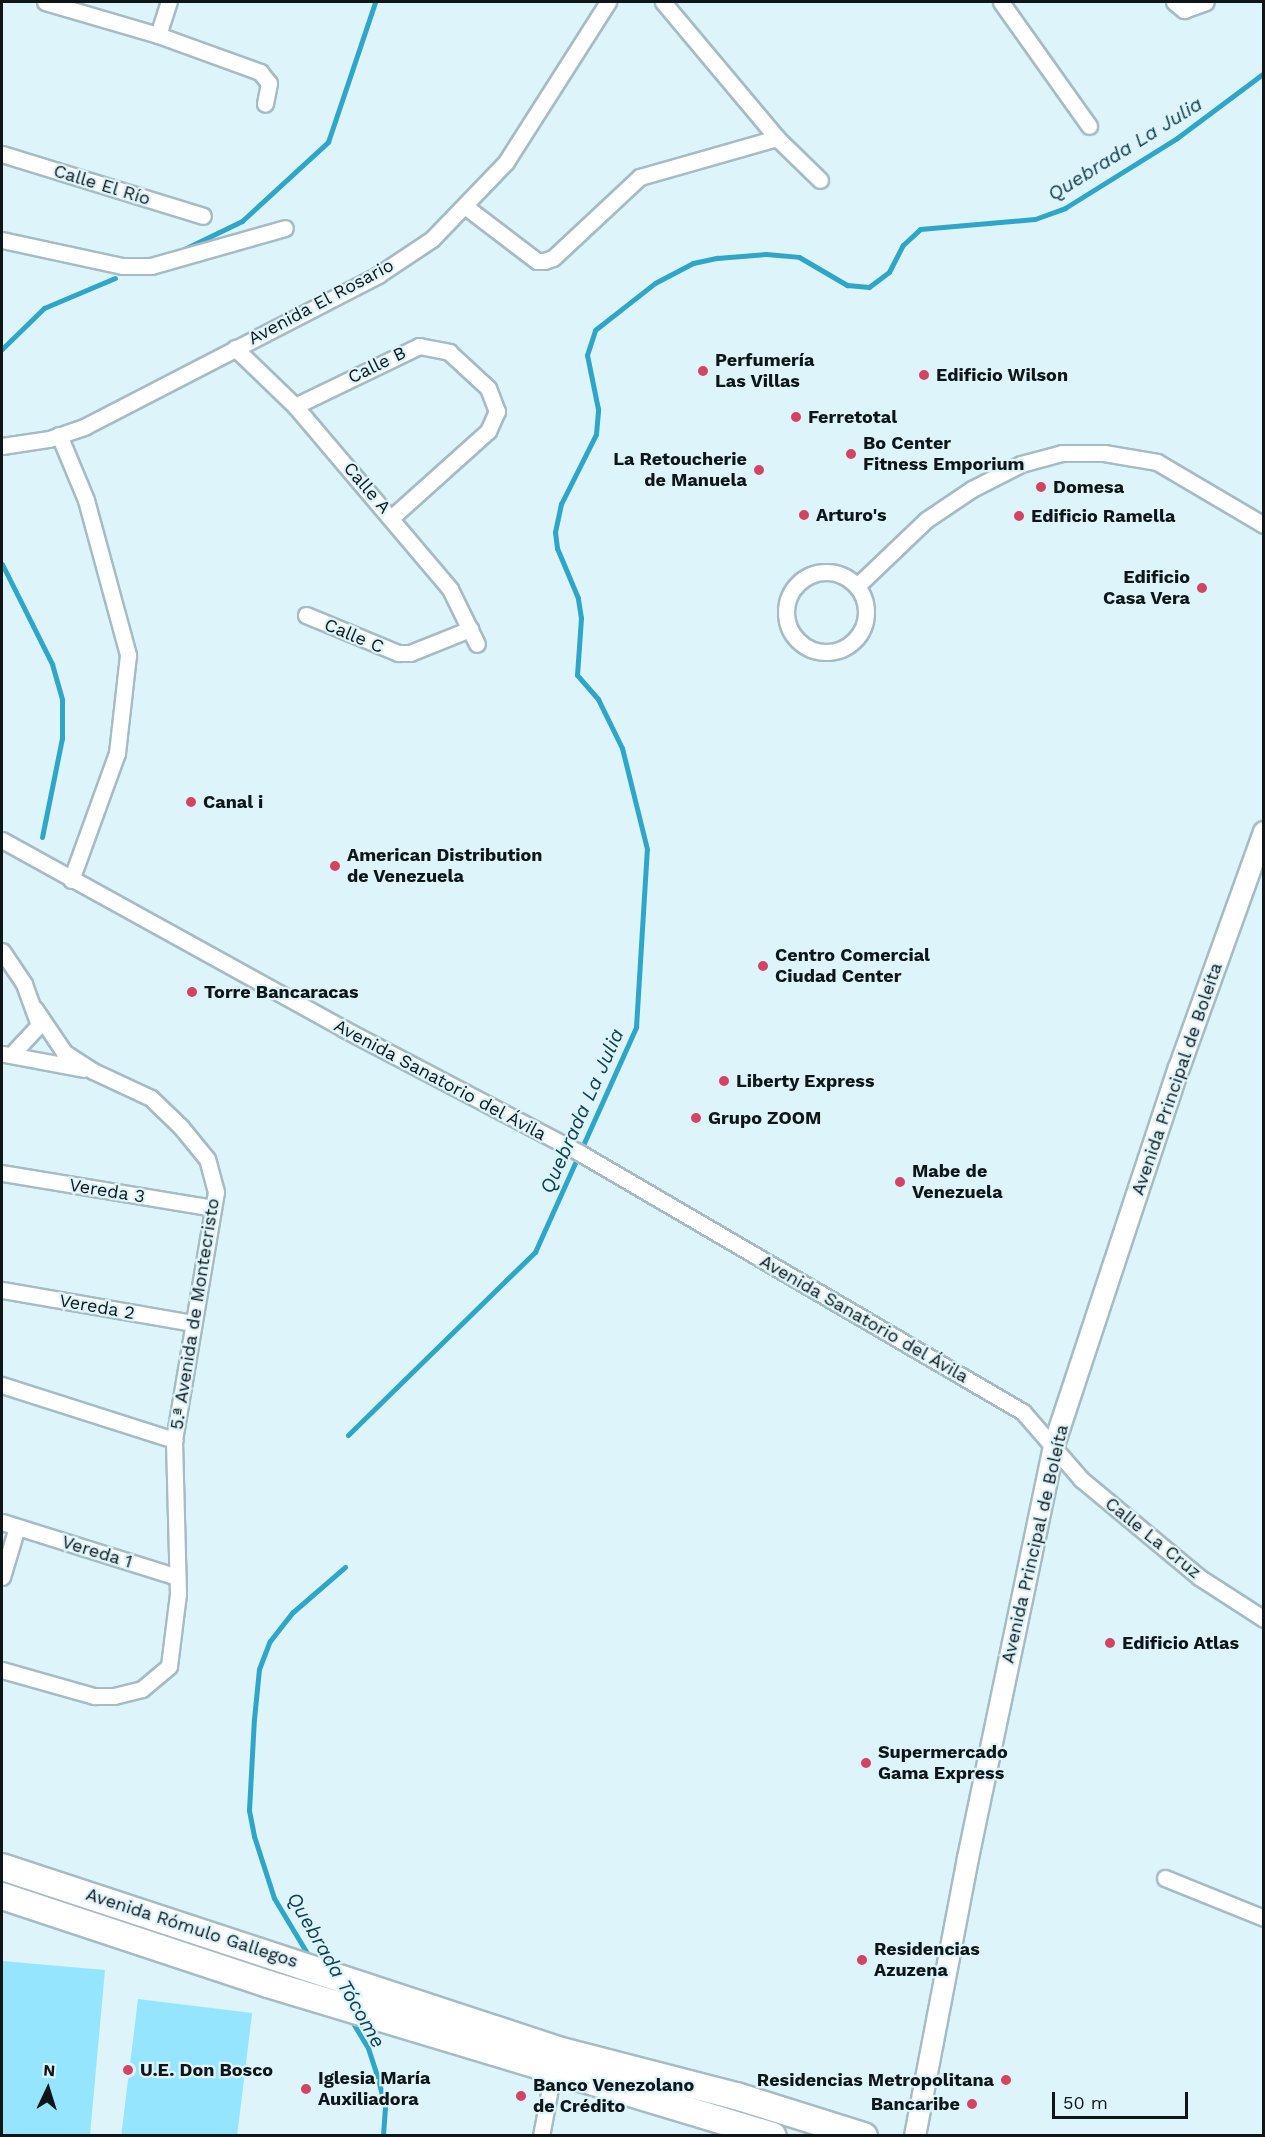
<!DOCTYPE html>
<html>
<head>
<meta charset="utf-8">
<style>
	body { margin:0 }
	#map { position:relative; width:1265px; height:2137px; overflow:hidden; background:#def4fb; font-family:"Work Sans",sans-serif }
	div>[style] { position:absolute }
	[style*='--x'] { left:calc(var(--x)*1px); top:calc(var(--y)*1px); width:calc(var(--w)*1px); rotate:calc(var(--a)*1deg) }
	.green>* { inset:0; background:#96e5ff; transform-origin:0 0 }
	.stream>* { height:5px; margin:-2.5px; padding:0 2.5px; transform-origin:2.5px; border-radius:2.5px; background:#2ea6c7 }
	.roads { filter:drop-shadow(2px 0 #a6bbc3) drop-shadow(-2px 0 #a6bbc3) drop-shadow(0 2px #a6bbc3) drop-shadow(0 -2px #a6bbc3) }
	.minor>* { height:15px; margin:-7.5px; padding:0 7.5px; transform-origin:7.5px; border-radius:7.5px; background:#fff }
	.minor>.ring { margin:-7.5px; padding:0; box-sizing:content-box; background:none; border:15px solid #fff; border-radius:50% }
	.tertiary>* { height:20px; margin:-10px; padding:0 10px; transform-origin:10px; border-radius:10px; background:#fff }
	.primary>* { height:26px; margin:-13px; padding:0 13px; transform-origin:13px; border-radius:13px; background:#fff }
	.dots>* { width:16px; height:16px; translate:-50% -50%; box-sizing:border-box; border:3px solid #def4fb; border-radius:50% }
	span { translate:-50% -50%; white-space:nowrap; text-align:center; line-height:1.15; -webkit-text-stroke:4.5px #def4fb; paint-order:stroke }
	.street-label { font-size:18px; color:#0f1619 }
	.poi-label { font-size:18px; color:#0f1619; font-weight:700 }
	.left { translate:0 -50%; text-align:left }
	.right { translate:-100% -50%; text-align:right }
	.water-label { font-size:20px; color:#0e414f; font-style:italic }
	.frame { position:absolute; inset:0; border:3px solid #0f1619; pointer-events:none }
	.north { position:absolute; left:18px; top:2059px; width:60px; height:60px; -webkit-text-stroke:4px #def4fb; paint-order:stroke; rotate:4deg; font-size:16px; font-weight:700; line-height:24px; text-align:center; color:#0f1619 }
	.north::after { content:''; display:block; margin:auto; width:21px; height:27px; background:#0f1619; clip-path:polygon(50% 0,100% 100%,50% 72%,0 100%) }
	.scale { position:absolute; left:1052px; top:2092px; width:136px; height:27px; box-sizing:border-box; border:3px solid #0f1619; border-top:0; padding-left:8px; font-size:18px; line-height:21px; white-space:nowrap; color:#0f1619; -webkit-text-stroke:4px #def4fb; paint-order:stroke }
</style>
</head>
<body>
<div id="map">
	<div class="green">
		<div style="clip-path:polygon(2px 1961px,105px 1970px,90px 2135px,2px 2135px)"></div>
		<div style="left:138px;top:1999px;width:115px;height:137px;rotate:7deg"></div>
	</div>
	<div class="stream">
		<div style="--x:180;--y:251;--w:69;--a:-25.8"></div>
		<div style="--x:242;--y:221;--w:117;--a:-42.6"></div>
		<div style="--x:328;--y:142;--w:148;--a:-71.4"></div>
		<div style="--x:2;--y:349;--w:59;--a:-44.3"></div>
		<div style="--x:44;--y:308;--w:77;--a:-22.9"></div>
		<div style="--x:2;--y:564;--w:112;--a:63.4"></div>
		<div style="--x:52;--y:664;--w:37;--a:74"></div>
		<div style="--x:62;--y:700;--w:38;--a:90"></div>
		<div style="--x:62;--y:738;--w:101;--a:101.4"></div>
		<div style="--x:348;--y:1435;--w:262;--a:-44.4"></div>
		<div style="--x:535;--y:1252;--w:247;--a:-65.8"></div>
		<div style="--x:636;--y:1027;--w:178;--a:-86.5"></div>
		<div style="--x:647;--y:849;--w:104;--a:-103.9"></div>
		<div style="--x:622;--y:748;--w:55;--a:-116.1"></div>
		<div style="--x:598;--y:699;--w:32;--a:-131"></div>
		<div style="--x:577;--y:675;--w:57;--a:-86"></div>
		<div style="--x:581;--y:618;--w:20;--a:-99"></div>
		<div style="--x:578;--y:598;--w:54;--a:-112.8"></div>
		<div style="--x:557;--y:548;--w:16;--a:-97"></div>
		<div style="--x:555;--y:532;--w:29;--a:-78"></div>
		<div style="--x:561;--y:504;--w:78;--a:-63.4"></div>
		<div style="--x:596;--y:434;--w:25;--a:-85"></div>
		<div style="--x:598;--y:409;--w:55;--a:-101.5"></div>
		<div style="--x:587;--y:355;--w:26;--a:-72"></div>
		<div style="--x:595;--y:330;--w:76;--a:-38.1"></div>
		<div style="--x:655;--y:283;--w:43;--a:-27.8"></div>
		<div style="--x:693;--y:263;--w:25;--a:-12"></div>
		<div style="--x:717;--y:258;--w:49;--a:-4.7"></div>
		<div style="--x:766;--y:254;--w:33;--a:5"></div>
		<div style="--x:799;--y:257;--w:56;--a:30.3"></div>
		<div style="--x:847;--y:285;--w:22;--a:5"></div>
		<div style="--x:869;--y:287;--w:25;--a:-37"></div>
		<div style="--x:889;--y:272;--w:30;--a:-63"></div>
		<div style="--x:903;--y:245;--w:23;--a:-43"></div>
		<div style="--x:920;--y:229;--w:115;--a:-5"></div>
		<div style="--x:1035;--y:219;--w:32;--a:-20"></div>
		<div style="--x:1065;--y:208;--w:132;--a:-32"></div>
		<div style="--x:1177;--y:138;--w:109;--a:-36.8"></div>
		<div style="--x:310;--y:1958;--w:70;--a:-121"></div>
		<div style="--x:274;--y:1898;--w:65;--a:-107.9"></div>
		<div style="--x:254;--y:1836;--w:26;--a:-101"></div>
		<div style="--x:249;--y:1810;--w:91;--a:-86.9"></div>
		<div style="--x:254;--y:1719;--w:50;--a:-84.3"></div>
		<div style="--x:259;--y:1669;--w:30;--a:-69"></div>
		<div style="--x:270;--y:1641;--w:37;--a:-52"></div>
		<div style="--x:293;--y:1612;--w:69;--a:-40.9"></div>
		<div style="--x:350;--y:2018;--w:35;--a:59"></div>
		<div style="--x:368;--y:2048;--w:33;--a:72"></div>
		<div style="--x:378;--y:2079;--w:29;--a:76"></div>
		<div style="--x:385;--y:2107;--w:29;--a:94"></div>
	</div>
	<div class="roads">
		<div class="minor">
			<div style="--x:45;--y:2;--w:118;--a:16.3"></div>
			<div style="--x:158;--y:35;--w:109;--a:19.9"></div>
			<div style="--x:260;--y:72;--w:14;--a:51"></div>
			<div style="--x:269;--y:83;--w:21;--a:101"></div>
			<div style="--x:663;--y:2;--w:177;--a:50"></div>
			<div style="--x:777;--y:138;--w:60;--a:44.3"></div>
			<div style="--x:1001;--y:2;--w:152;--a:54.6"></div>
			<div style="--x:1174;--y:2;--w:13;--a:39"></div>
			<div style="--x:1184;--y:10;--w:23;--a:-20"></div>
			<div style="--x:158;--y:35;--w:35;--a:-72"></div>
			<div style="--x:2;--y:154;--w:210;--a:17.1"></div>
			<div style="--x:466;--y:207;--w:89;--a:37.3"></div>
			<div style="--x:537;--y:261;--w:7;--a:0"></div>
			<div style="--x:544;--y:261;--w:9;--a:-18"></div>
			<div style="--x:553;--y:258;--w:119;--a:-43"></div>
			<div style="--x:640;--y:177;--w:142;--a:-15.9"></div>
			<div style="--x:2;--y:240;--w:123;--a:12.2"></div>
			<div style="--x:122;--y:266;--w:29;--a:0"></div>
			<div style="--x:151;--y:266;--w:139;--a:-15.8"></div>
			<div style="--x:235;--y:348;--w:83;--a:44"></div>
			<div style="--x:295;--y:406;--w:240;--a:49.7"></div>
			<div style="--x:450;--y:589;--w:61;--a:63.9"></div>
			<div style="--x:295;--y:406;--w:138;--a:-25.8"></div>
			<div style="--x:419;--y:346;--w:31;--a:11"></div>
			<div style="--x:449;--y:352;--w:53;--a:42.7"></div>
			<div style="--x:488;--y:388;--w:25;--a:69"></div>
			<div style="--x:497;--y:411;--w:22;--a:114"></div>
			<div style="--x:488;--y:431;--w:129;--a:138.1"></div>
			<div style="--x:59;--y:435;--w:70;--a:67.4"></div>
			<div style="--x:86;--y:500;--w:161;--a:74.8"></div>
			<div style="--x:128;--y:655;--w:99;--a:96.4"></div>
			<div style="--x:117;--y:753;--w:135;--a:109.9"></div>
			<div style="--x:2;--y:446;--w:48;--a:-8.5"></div>
			<div style="--x:49;--y:439;--w:39;--a:-19"></div>
			<div style="--x:86;--y:426;--w:329;--a:-27.3"></div>
			<div style="--x:378;--y:275;--w:65;--a:-33.7"></div>
			<div style="--x:432;--y:239;--w:107;--a:-46.1"></div>
			<div style="--x:506;--y:162;--w:190;--a:-57.5"></div>
			<div class="ring" style="left:786px;top:572px;width:65px;height:65px"></div>
			<div style="--x:857;--y:586;--w:95;--a:-43.7"></div>
			<div style="--x:926;--y:520;--w:55;--a:-34"></div>
			<div style="--x:972;--y:489;--w:55;--a:-27"></div>
			<div style="--x:1021;--y:464;--w:42;--a:-15"></div>
			<div style="--x:1062;--y:453;--w:42;--a:0"></div>
			<div style="--x:1104;--y:453;--w:54;--a:9.6"></div>
			<div style="--x:1157;--y:462;--w:124;--a:30.5"></div>
			<div style="--x:306;--y:615;--w:100;--a:22.4"></div>
			<div style="--x:398;--y:653;--w:12;--a:0"></div>
			<div style="--x:410;--y:653;--w:65;--a:-21.8"></div>
			<div style="--x:2;--y:840;--w:391;--a:28.9"></div>
			<div style="--x:344;--y:1029;--w:267;--a:27.7"></div>
			<div style="--x:580;--y:1153;--w:513;--a:30.31"></div>
			<div style="--x:1023;--y:1412;--w:89;--a:49.1"></div>
			<div style="--x:1081;--y:1479;--w:153;--a:39.7"></div>
			<div style="--x:1199;--y:1577;--w:77;--a:32.9"></div>
			<div style="--x:2;--y:951;--w:40;--a:56"></div>
			<div style="--x:24;--y:984;--w:44;--a:69.9"></div>
			<div style="--x:39;--y:1025;--w:40;--a:133"></div>
			<div style="--x:4;--y:1054;--w:81;--a:10.6"></div>
			<div style="--x:2;--y:1173;--w:214;--a:9.4"></div>
			<div style="--x:2;--y:1290;--w:194;--a:9.8"></div>
			<div style="--x:2;--y:1385;--w:181;--a:17.7"></div>
			<div style="--x:2;--y:1522;--w:183;--a:17.4"></div>
			<div style="--x:2;--y:1577;--w:52;--a:-73.3"></div>
			<div style="--x:2;--y:1670;--w:96;--a:15.8"></div>
			<div style="--x:94;--y:1696;--w:20;--a:0"></div>
			<div style="--x:114;--y:1696;--w:29;--a:-14"></div>
			<div style="--x:142;--y:1689;--w:35;--a:-40"></div>
			<div style="--x:169;--y:1666;--w:73;--a:-82.9"></div>
			<div style="--x:178;--y:1594;--w:154;--a:-91.5"></div>
			<div style="--x:174;--y:1440;--w:252;--a:-80.4"></div>
			<div style="--x:216;--y:1192;--w:34;--a:-105"></div>
			<div style="--x:207;--y:1159;--w:41;--a:-129.1"></div>
			<div style="--x:181;--y:1127;--w:42;--a:-136"></div>
			<div style="--x:151;--y:1098;--w:64;--a:-155"></div>
			<div style="--x:93;--y:1071;--w:35;--a:-147"></div>
			<div style="--x:64;--y:1052;--w:52;--a:-124"></div>
			<div style="--x:1165;--y:1878;--w:107;--a:22"></div>
			<div style="--x:541;--y:2136;--w:75;--a:-79.3"></div>
		</div>
		<div class="tertiary">
			<div style="--x:915;--y:2136;--w:283;--a:-79.2"></div>
			<div style="--x:968;--y:1858;--w:422;--a:-78.2"></div>
			<div style="--x:1054;--y:1445;--w:397;--a:-71.7"></div>
			<div style="--x:1179;--y:1068;--w:251;--a:-70.2"></div>
		</div>
		<div class="primary">
			<div style="--x:2;--y:1867;--w:585;--a:18.22"></div>
			<div style="--x:558;--y:2050;--w:184;--a:14.5"></div>
			<div style="--x:736;--y:2096;--w:134;--a:17.4"></div>
			<div style="--x:2;--y:1896;--w:280;--a:18.3"></div>
			<div style="--x:268;--y:1984;--w:527;--a:16.75"></div>
		</div>
	</div>
	<div class="dots">
		<div style="left:703px;top:371px;background:#d34364"></div>
		<div style="left:924px;top:375px;background:#d34364"></div>
		<div style="left:796px;top:417px;background:#d34364"></div>
		<div style="left:851px;top:454px;background:#d34364"></div>
		<div style="left:759px;top:470px;background:#d34364"></div>
		<div style="left:1041px;top:487px;background:#d34364"></div>
		<div style="left:804px;top:515px;background:#d34364"></div>
		<div style="left:1019px;top:516px;background:#d34364"></div>
		<div style="left:1202px;top:588px;background:#d34364"></div>
		<div style="left:191px;top:802px;background:#d34364"></div>
		<div style="left:335px;top:866px;background:#d34364"></div>
		<div style="left:763px;top:966px;background:#d34364"></div>
		<div style="left:192px;top:992px;background:#d34364"></div>
		<div style="left:724px;top:1081px;background:#d34364"></div>
		<div style="left:696px;top:1118px;background:#d34364"></div>
		<div style="left:900px;top:1182px;background:#d34364"></div>
		<div style="left:1110px;top:1643px;background:#d34364"></div>
		<div style="left:866px;top:1763px;background:#d34364"></div>
		<div style="left:862px;top:1960px;background:#d34364"></div>
		<div style="left:128px;top:2070px;background:#d34364"></div>
		<div style="left:1006px;top:2080px;background:#d34364"></div>
		<div style="left:306px;top:2089px;background:#d34364"></div>
		<div style="left:521px;top:2096px;background:#d34364"></div>
		<div style="left:972px;top:2104px;background:#d34364"></div>
	</div>
	<div class="street-label">
		<span style="left:102px;top:185px;rotate:17deg">Calle El Río</span>
		<span style="left:321px;top:302px;rotate:-28deg">Avenida El Rosario</span>
		<span style="left:377px;top:365px;rotate:-26deg">Calle B</span>
		<span style="left:367px;top:488px;rotate:49deg">Calle A</span>
		<span style="left:354px;top:636px;rotate:23deg">Calle C</span>
		<span style="left:1177px;top:1079px;rotate:-71deg">Avenida Principal de Boleíta</span>
		<span style="left:440px;top:1080px;rotate:28deg">Avenida Sanatorio del Ávila</span>
		<span style="left:107px;top:1191px;rotate:9deg">Vereda 3</span>
		<span style="left:97px;top:1307px;rotate:10deg">Vereda 2</span>
		<span style="left:195px;top:1314px;rotate:-81deg">5.ª Avenida de Montecristo</span>
		<span style="left:864px;top:1319px;rotate:30deg">Avenida Sanatorio del Ávila</span>
		<span style="left:1153px;top:1538px;rotate:39deg">Calle La Cruz</span>
		<span style="left:1035px;top:1544px;rotate:-77deg">Avenida Principal de Boleíta</span>
		<span style="left:97px;top:1552px;rotate:17deg">Vereda 1</span>
		<span style="left:192px;top:1928px;rotate:18deg">Avenida Rómulo Gallegos</span>
	</div>
	<div class="poi-label">
		<span class="left" style="left:715px;top:371px">Perfumería<br>Las Villas</span>
		<span class="left" style="left:936px;top:375px">Edificio Wilson</span>
		<span class="left" style="left:808px;top:417px">Ferretotal</span>
		<span class="left" style="left:863px;top:454px">Bo Center<br>Fitness Emporium</span>
		<span class="right" style="left:747px;top:470px">La Retoucherie<br>de Manuela</span>
		<span class="left" style="left:1053px;top:487px">Domesa</span>
		<span class="left" style="left:816px;top:515px">Arturo's</span>
		<span class="left" style="left:1031px;top:516px">Edificio Ramella</span>
		<span class="right" style="left:1190px;top:588px">Edificio<br>Casa Vera</span>
		<span class="left" style="left:203px;top:802px">Canal i</span>
		<span class="left" style="left:347px;top:866px">American Distribution<br>de Venezuela</span>
		<span class="left" style="left:775px;top:966px">Centro Comercial<br>Ciudad Center</span>
		<span class="left" style="left:204px;top:992px">Torre Bancaracas</span>
		<span class="left" style="left:736px;top:1081px">Liberty Express</span>
		<span class="left" style="left:708px;top:1118px">Grupo ZOOM</span>
		<span class="left" style="left:912px;top:1182px">Mabe de<br>Venezuela</span>
		<span class="left" style="left:1122px;top:1643px">Edificio Atlas</span>
		<span class="left" style="left:878px;top:1763px">Supermercado<br>Gama Express</span>
		<span class="left" style="left:874px;top:1960px">Residencias<br>Azuzena</span>
		<span class="left" style="left:140px;top:2070px">U.E. Don Bosco</span>
		<span class="left" style="left:318px;top:2089px">Iglesia María<br>Auxiliadora</span>
		<span class="right" style="left:994px;top:2080px">Residencias Metropolitana</span>
		<span class="left" style="left:533px;top:2096px">Banco Venezolano<br>de Crédito</span>
		<span class="right" style="left:960px;top:2104px">Bancaribe</span>
	</div>
	<div class="water-label">
		<span style="left:1125px;top:149px;rotate:-32deg">Quebrada La Julia</span>
		<span style="left:582px;top:1111px;rotate:-66deg">Quebrada La Julia</span>
		<span style="left:336px;top:1970px;rotate:60deg">Quebrada Tócome</span>
	</div>
	<div class="frame"></div>
	<div class="north">N</div>
	<div class="scale">50 m</div>
</div>
</body>
</html>
